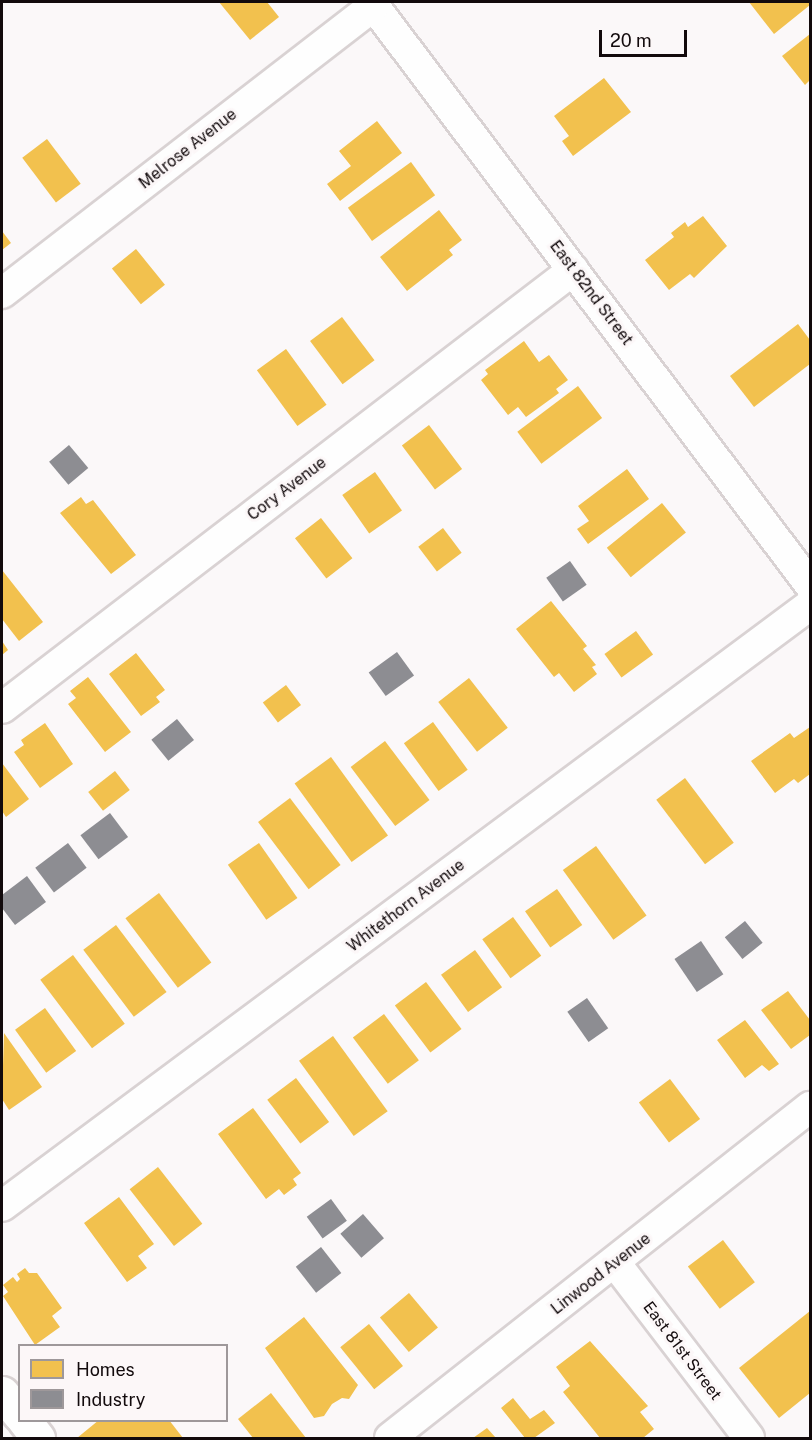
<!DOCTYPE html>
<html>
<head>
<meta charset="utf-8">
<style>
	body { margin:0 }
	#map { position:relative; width:812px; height:1440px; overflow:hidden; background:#fbf8f9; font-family:"Public Sans",sans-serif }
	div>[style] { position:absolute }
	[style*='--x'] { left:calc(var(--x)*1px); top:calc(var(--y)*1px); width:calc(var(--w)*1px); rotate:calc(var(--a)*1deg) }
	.homes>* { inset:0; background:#f2c14e; transform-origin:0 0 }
	.industry>* { inset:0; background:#8d8d92; transform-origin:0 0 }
	.roads { filter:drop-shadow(2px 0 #d9d2d3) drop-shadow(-2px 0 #d9d2d3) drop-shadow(0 2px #d9d2d3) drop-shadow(0 -2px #d9d2d3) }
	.minor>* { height:30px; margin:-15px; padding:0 15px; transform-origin:15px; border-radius:15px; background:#fefefe }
	.secondary>* { height:33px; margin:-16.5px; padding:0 16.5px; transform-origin:16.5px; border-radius:16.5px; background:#fefefe }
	span { translate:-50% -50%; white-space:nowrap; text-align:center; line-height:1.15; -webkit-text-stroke:6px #fcf7f8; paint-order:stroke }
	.street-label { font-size:16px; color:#120a0c }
	.frame { position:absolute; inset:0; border:3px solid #120a0c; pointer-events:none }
	.legend { position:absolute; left:18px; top:1344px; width:210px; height:78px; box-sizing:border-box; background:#fcf7f8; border:2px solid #9e989a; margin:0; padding:8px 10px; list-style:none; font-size:18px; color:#120a0c }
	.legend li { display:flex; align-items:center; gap:12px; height:30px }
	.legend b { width:30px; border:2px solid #9e989a }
	.scale { position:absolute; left:599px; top:30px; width:88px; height:27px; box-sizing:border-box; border:3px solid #120a0c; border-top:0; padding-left:8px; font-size:18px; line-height:21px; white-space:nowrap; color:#120a0c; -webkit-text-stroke:4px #fcf7f8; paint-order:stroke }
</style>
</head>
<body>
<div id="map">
	<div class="homes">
		<div style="clip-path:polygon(219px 2px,267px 2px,279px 17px,250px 40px)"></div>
		<div style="clip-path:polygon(749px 2px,810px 2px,810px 5px,774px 34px)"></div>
		<div style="clip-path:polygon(810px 34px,810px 80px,805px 85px,782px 56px)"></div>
		<div style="clip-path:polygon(604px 78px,631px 112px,573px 156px,562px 141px,569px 136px,554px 116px)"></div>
		<div style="clip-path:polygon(377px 121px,402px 153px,340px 201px,327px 184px,351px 166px,339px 151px)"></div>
		<div style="left:47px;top:139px;width:56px;height:31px;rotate:53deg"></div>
		<div style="left:411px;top:162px;width:41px;height:78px;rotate:54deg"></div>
		<div style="clip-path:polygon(439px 210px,462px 240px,449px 250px,453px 255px,407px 291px,380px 257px)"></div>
		<div style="clip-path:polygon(703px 216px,727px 246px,694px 278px,690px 274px,669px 290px,645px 260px,674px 237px,671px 233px,685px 222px,688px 227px)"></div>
		<div style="clip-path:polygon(2px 231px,11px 243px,2px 250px)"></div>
		<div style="left:136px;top:249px;width:46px;height:31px;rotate:51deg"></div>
		<div style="left:342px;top:317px;width:54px;height:40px;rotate:53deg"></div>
		<div style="clip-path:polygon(798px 324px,810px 340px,810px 364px,754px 407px,730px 376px)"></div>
		<div style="clip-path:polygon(524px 341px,539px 362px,549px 355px,568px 380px,556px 389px,559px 393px,526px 417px,518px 407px,508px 415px,481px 380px,488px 374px,485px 370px)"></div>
		<div style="left:286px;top:349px;width:69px;height:36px;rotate:54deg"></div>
		<div style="left:578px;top:386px;width:40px;height:76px;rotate:53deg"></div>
		<div style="left:429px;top:425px;width:55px;height:34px;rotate:53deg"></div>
		<div style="clip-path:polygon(627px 469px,649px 499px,588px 544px,577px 529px,589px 521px,578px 506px)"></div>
		<div style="left:375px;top:472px;width:47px;height:40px;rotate:55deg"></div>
		<div style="clip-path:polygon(81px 497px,86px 504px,93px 500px,136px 555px,111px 574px,60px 513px)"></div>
		<div style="left:662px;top:503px;width:38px;height:71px;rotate:51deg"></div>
		<div style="left:321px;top:518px;width:51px;height:33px;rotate:52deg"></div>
		<div style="left:443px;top:528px;width:31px;height:31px;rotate:53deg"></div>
		<div style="clip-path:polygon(2px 570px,43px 622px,19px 641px,2px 619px)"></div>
		<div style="clip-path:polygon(551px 601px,587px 646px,583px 649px,596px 665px,592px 667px,597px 674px,574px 692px,559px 673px,554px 677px,516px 629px)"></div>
		<div style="left:636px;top:631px;width:29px;height:39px;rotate:54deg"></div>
		<div style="clip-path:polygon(2px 641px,8px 650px,2px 655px)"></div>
		<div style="clip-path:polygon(136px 653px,165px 690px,156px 697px,160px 702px,141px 716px,109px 674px)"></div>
		<div style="clip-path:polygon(88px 677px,131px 732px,105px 752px,68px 704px,76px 698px,70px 691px)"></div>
		<div style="left:469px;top:678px;width:63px;height:39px;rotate:52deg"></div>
		<div style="left:286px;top:685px;width:25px;height:29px;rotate:53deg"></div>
		<div style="left:433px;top:722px;width:59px;height:36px;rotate:54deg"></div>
		<div style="clip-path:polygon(45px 723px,73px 764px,40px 788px,14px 752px,24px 745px,21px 740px)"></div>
		<div style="clip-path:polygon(810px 727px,810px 774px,798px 783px,794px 779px,775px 793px,751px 761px,790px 733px,794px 738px)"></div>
		<div style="left:385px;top:741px;width:74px;height:43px;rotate:53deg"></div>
		<div style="left:331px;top:757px;width:97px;height:45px;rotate:54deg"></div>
		<div style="clip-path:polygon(2px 763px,29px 799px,6px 817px,2px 811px)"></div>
		<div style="left:115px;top:771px;width:24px;height:34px;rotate:52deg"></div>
		<div style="left:685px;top:778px;width:81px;height:36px;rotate:53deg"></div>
		<div style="left:290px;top:798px;width:84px;height:40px;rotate:53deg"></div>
		<div style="left:259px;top:843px;width:67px;height:38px;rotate:55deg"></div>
		<div style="left:596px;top:846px;width:86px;height:41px;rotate:54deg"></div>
		<div style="left:557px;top:889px;width:44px;height:39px;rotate:55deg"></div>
		<div style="left:159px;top:893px;width:87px;height:42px;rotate:53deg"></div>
		<div style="left:513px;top:917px;width:48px;height:38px;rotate:54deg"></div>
		<div style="left:116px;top:925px;width:84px;height:41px;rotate:53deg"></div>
		<div style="left:475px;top:950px;width:46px;height:42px;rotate:54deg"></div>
		<div style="left:73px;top:955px;width:86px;height:41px;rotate:53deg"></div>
		<div style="left:426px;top:982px;width:59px;height:39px;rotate:53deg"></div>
		<div style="clip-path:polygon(788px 991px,810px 1020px,810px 1035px,791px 1049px,761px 1010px)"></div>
		<div style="left:45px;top:1008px;width:53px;height:37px;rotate:54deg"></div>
		<div style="left:384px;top:1014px;width:58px;height:39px;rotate:53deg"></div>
		<div style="clip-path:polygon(745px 1020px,779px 1064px,769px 1071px,762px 1065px,745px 1078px,717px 1040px)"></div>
		<div style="clip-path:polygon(4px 1033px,42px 1087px,9px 1110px,2px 1099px)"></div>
		<div style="left:333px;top:1036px;width:93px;height:42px;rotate:54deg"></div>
		<div style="left:296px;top:1078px;width:55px;height:36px;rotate:53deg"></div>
		<div style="left:670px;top:1079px;width:50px;height:39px;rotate:53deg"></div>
		<div style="clip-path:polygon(253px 1108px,301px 1173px,293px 1179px,297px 1185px,284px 1195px,279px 1189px,266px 1199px,218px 1134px)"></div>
		<div style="left:158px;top:1167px;width:72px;height:36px;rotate:52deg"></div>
		<div style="clip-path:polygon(119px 1197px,154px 1244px,138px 1256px,147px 1268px,127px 1282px,84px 1223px)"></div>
		<div style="left:723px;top:1240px;width:53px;height:44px;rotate:53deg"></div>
		<div style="clip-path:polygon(25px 1268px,29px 1273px,37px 1273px,62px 1308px,52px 1316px,60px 1327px,35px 1345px,3px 1296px,8px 1292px,3px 1285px,13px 1277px,17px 1282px,20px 1279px,17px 1274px)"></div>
		<div style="left:409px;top:1293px;width:45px;height:38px;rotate:50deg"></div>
		<div style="clip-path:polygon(810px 1311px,810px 1393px,779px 1418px,739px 1368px)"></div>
		<div style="clip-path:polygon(304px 1317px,358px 1385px,349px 1399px,342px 1398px,332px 1404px,324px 1416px,314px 1418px,265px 1348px)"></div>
		<div style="left:369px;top:1324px;width:54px;height:37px;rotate:51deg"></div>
		<div style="clip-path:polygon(590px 1341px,648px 1406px,640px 1412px,654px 1429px,643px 1438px,600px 1438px,563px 1392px,570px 1386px,556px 1367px)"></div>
		<div style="clip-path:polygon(271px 1393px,306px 1438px,253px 1438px,238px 1419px)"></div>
		<div style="clip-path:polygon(513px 1398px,530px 1419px,544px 1410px,555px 1423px,534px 1438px,525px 1438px,501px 1408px)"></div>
		<div style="clip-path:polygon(99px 1420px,169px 1420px,183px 1438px,77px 1438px)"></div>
		<div style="clip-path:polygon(487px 1428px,496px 1438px,473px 1438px)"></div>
	</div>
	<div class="industry">
		<div style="left:69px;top:445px;width:30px;height:26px;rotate:50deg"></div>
		<div style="left:570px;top:561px;width:29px;height:29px;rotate:55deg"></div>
		<div style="left:397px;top:652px;width:29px;height:35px;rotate:54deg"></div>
		<div style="left:177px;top:719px;width:27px;height:33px;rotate:51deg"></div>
		<div style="left:110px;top:813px;width:30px;height:37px;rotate:53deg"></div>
		<div style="left:68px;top:843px;width:31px;height:41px;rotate:53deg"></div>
		<div style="clip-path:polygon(27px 876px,46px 902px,15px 925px,2px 908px,2px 895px)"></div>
		<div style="left:745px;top:921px;width:28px;height:26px;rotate:51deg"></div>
		<div style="left:701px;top:941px;width:40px;height:32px;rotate:56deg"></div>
		<div style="left:587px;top:998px;width:37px;height:24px;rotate:55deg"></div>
		<div style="left:331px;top:1199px;width:27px;height:30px;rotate:54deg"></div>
		<div style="left:363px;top:1214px;width:32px;height:30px;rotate:49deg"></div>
		<div style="left:321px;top:1247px;width:33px;height:32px;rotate:52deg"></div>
	</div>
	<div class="roads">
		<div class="minor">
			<div style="--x:371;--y:2;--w:730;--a:53.02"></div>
			<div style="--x:2;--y:293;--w:470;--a:-37.7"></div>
			<div style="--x:2;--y:708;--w:720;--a:-37.49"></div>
			<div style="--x:2;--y:1206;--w:1007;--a:-36.64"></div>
			<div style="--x:616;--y:1264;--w:219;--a:52.6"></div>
			<div style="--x:390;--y:1438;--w:535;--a:-38.24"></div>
		</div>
		<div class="secondary">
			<div style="--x:2;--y:1393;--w:28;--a:51"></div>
			<div style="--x:24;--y:1420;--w:23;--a:52"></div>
		</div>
	</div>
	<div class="street-label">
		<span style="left:188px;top:149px;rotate:-38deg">Melrose Avenue</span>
		<span style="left:591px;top:293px;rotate:53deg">East 82nd Street</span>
		<span style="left:287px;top:489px;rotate:-37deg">Cory Avenue</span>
		<span style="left:406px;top:906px;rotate:-37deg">Whitethorn Avenue</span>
		<span style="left:601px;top:1274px;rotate:-38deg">Linwood Avenue</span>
		<span style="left:682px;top:1351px;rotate:53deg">East 81st Street</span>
	</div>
	<div class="frame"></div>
	<ul class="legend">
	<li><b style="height:16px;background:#f2c14e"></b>Homes</li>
	<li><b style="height:16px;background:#8d8d92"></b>Industry</li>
	</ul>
	<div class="scale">20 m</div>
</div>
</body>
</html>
